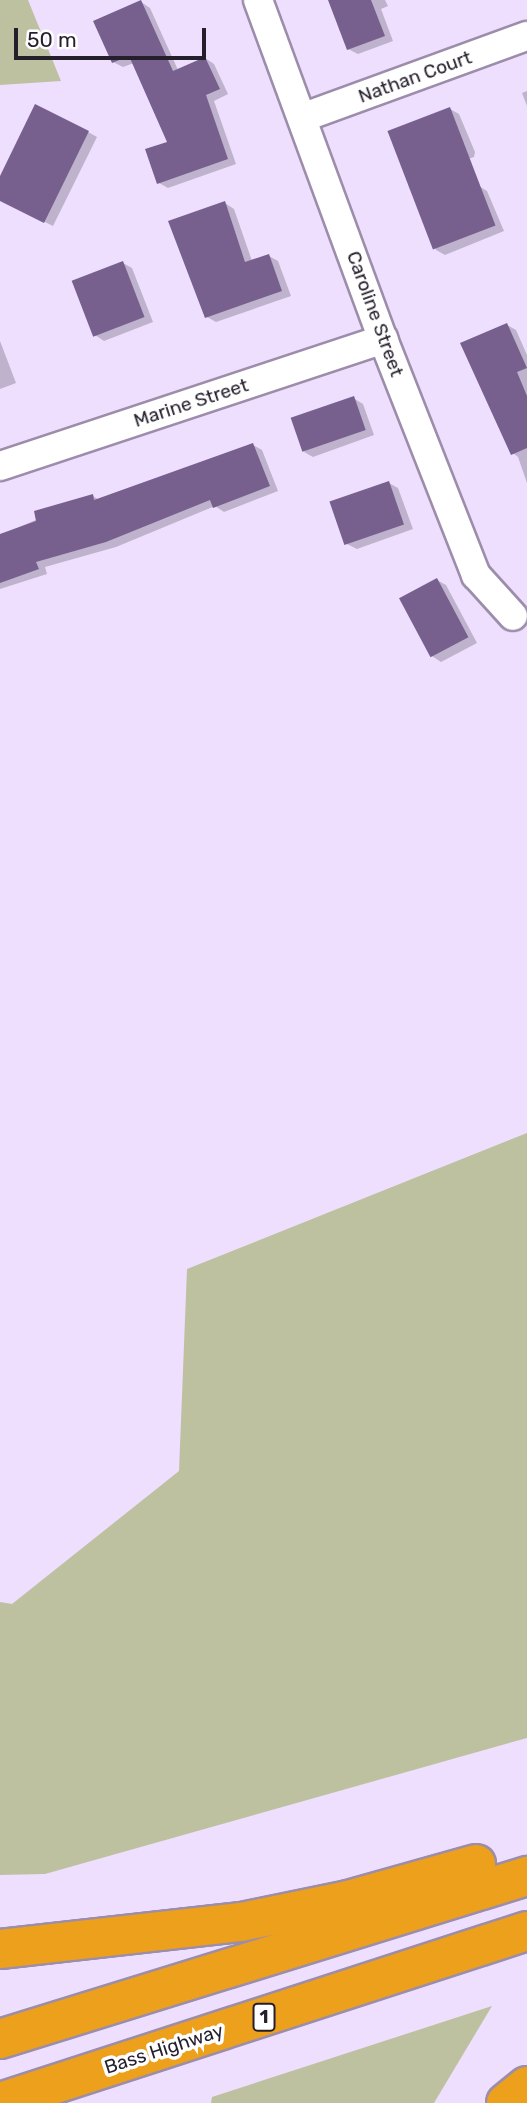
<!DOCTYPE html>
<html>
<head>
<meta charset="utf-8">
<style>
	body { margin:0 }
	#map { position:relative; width:527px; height:2103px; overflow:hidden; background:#eedfff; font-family:Rubik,sans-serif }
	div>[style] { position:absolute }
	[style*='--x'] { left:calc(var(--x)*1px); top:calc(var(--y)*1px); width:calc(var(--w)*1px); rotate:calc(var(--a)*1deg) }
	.green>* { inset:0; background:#bec19f }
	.shadow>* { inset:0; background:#0003 }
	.building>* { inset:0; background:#78608e; transform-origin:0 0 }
	.roads { filter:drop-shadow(2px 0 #9c8daa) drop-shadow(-2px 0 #9c8daa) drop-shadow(0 2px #9c8daa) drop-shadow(0 -2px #9c8daa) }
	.street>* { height:28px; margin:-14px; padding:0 14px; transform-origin:14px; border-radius:14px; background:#fff }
	.highway>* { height:38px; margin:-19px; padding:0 19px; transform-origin:19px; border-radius:19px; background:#eda01b }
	span { translate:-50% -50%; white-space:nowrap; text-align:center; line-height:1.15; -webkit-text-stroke:7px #fff; paint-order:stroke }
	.shield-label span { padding:2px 5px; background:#fff; border:2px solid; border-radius:5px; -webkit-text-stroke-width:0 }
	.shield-label { font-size:18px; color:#251f2b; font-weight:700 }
	.street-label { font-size:19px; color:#251f2b }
	.scale { position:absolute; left:14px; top:28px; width:192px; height:32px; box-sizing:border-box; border:4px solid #251f2b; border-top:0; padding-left:9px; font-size:21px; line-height:24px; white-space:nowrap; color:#251f2b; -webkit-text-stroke:5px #fff; paint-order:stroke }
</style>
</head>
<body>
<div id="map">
	<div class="green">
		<div style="clip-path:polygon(0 0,28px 0,61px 81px,0 85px)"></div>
		<div style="clip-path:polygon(527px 1133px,527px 1738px,45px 1874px,0 1875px,0 1602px,12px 1604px,179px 1471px,187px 1269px)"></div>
		<div style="clip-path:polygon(492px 2006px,434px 2103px,211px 2103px,212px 2097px)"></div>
	</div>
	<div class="shadow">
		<div style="clip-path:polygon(330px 0,385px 0,388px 6px,381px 9px,393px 41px,358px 54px,348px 49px)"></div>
		<div style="clip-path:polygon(141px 2px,150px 8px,178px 70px,205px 58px,214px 64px,228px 94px,214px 101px,236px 164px,168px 188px,159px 183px,169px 143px,134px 63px,123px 67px,113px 62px)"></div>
		<div style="clip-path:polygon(527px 91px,527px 106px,522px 93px)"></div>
		<div style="clip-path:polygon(450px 109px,459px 114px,475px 152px,474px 157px,436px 170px,444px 195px,477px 185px,487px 191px,504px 231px,445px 255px,436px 250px,390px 133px)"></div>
		<div style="clip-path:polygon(88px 132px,97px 137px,53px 226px,0 200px,0 180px)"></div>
		<div style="clip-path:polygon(225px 203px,234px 209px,252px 261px,269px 256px,278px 261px,291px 296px,216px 322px,207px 317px)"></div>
		<div style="clip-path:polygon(123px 263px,132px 268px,153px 322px,104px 341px,95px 335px)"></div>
		<div style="clip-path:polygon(507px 325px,516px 330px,527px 355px,527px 483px,518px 457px,513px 453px)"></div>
		<div style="clip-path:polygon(0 341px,16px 383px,0 389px)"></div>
		<div style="clip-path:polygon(353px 398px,363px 404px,374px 435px,313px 457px,304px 452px)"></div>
		<div style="clip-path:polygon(253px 445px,262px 450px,278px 491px,224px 512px,215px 506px,116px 547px,45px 567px,47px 574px,0 589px,0 535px,93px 496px,99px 500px)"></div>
		<div style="clip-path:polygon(389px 483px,398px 488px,413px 529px,357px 549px,347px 544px)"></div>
		<div style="clip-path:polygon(437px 580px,446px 585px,477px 643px,441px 662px,432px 656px)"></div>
	</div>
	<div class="building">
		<div style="clip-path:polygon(141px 0,173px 71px,205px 57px,220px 89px,206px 95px,228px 159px,157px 184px,145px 149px,167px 142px,129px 56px,112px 63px,93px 21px)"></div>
		<div style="clip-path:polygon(328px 0,371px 0,385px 36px,347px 50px)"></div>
		<div style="clip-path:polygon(35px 104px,89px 131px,44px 223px,0 201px,0 176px)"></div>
		<div style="left:450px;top:107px;width:127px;height:67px;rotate:69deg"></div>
		<div style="clip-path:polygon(225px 201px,245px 262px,269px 254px,282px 291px,205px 318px,168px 221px)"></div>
		<div style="left:123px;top:261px;width:60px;height:55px;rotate:69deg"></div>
		<div style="clip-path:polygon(507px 323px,527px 368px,517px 372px,527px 396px,527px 448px,511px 455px,460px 343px)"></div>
		<div style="left:354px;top:396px;width:36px;height:67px;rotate:71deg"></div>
		<div style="clip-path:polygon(253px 443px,270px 486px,213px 508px,210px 500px,106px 542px,36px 562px,39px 569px,0 583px,0 534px,36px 521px,34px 511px,93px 494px,94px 500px)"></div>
		<div style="left:389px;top:481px;width:46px;height:63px;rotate:71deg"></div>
		<div style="left:437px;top:578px;width:67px;height:43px;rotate:62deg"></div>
	</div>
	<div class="roads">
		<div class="street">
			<div style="--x:258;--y:0;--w:361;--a:69.8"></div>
			<div style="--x:383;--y:339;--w:254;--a:68.5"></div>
			<div style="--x:476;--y:575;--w:55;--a:47.9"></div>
			<div style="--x:304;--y:117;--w:237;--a:-20"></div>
			<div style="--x:0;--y:466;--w:404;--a:-18.3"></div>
		</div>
		<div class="highway">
			<div style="--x:0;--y:1949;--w:243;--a:-6.4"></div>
			<div style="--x:241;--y:1922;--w:109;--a:-11.6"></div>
			<div style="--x:348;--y:1900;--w:133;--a:-15.7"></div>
			<div style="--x:0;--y:2039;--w:552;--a:-17.19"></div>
			<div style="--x:0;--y:2102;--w:554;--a:-17.98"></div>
			<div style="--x:506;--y:2103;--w:27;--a:-39"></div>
		</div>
	</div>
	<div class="shield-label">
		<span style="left:264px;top:2017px">1</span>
	</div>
	<div class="street-label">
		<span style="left:415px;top:77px;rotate:-20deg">Nathan Court</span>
		<span style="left:375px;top:314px;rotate:70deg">Caroline Street</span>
		<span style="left:191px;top:403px;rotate:-18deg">Marine Street</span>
		<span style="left:164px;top:2049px;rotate:-18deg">Bass Highway</span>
	</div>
	<div class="scale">50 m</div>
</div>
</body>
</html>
